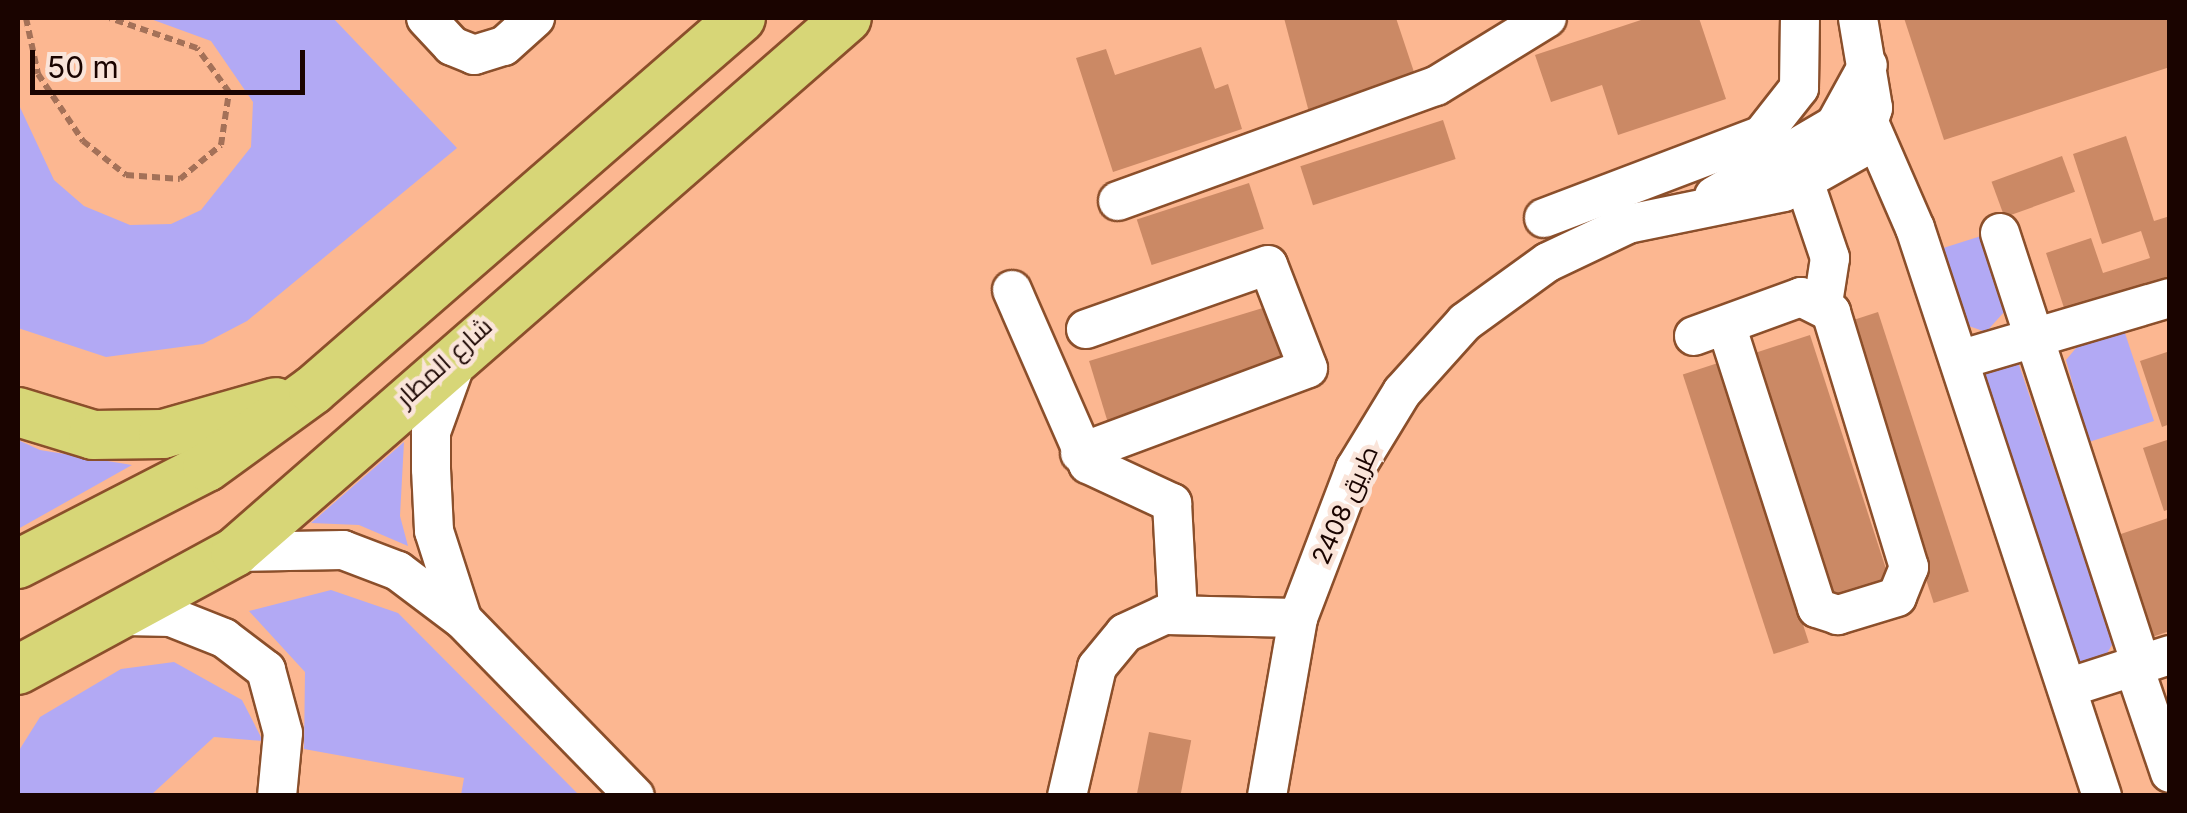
<!DOCTYPE html>
<html>
<head>
<meta charset="utf-8">
<style>
	body { margin:0 }
	#map { position:relative; width:2187px; height:813px; overflow:hidden; background:#fcb791; font-family:Inter,Cairo,sans-serif }
	div>[style] { position:absolute }
	[style*='--x'] { left:calc(var(--x)*1px); top:calc(var(--y)*1px); width:calc(var(--w)*1px); rotate:calc(var(--a)*1deg) }
	.green>* { inset:0; background:#b2a9f4 }
	.building>* { inset:0; background:#cb8965; transform-origin:0 0 }
	.path>* { height:6px; margin-top:-3px; transform-origin:0; background:repeating-linear-gradient(90deg,#a47158 0 8px,transparent 0 13px) }
	.roads { filter:drop-shadow(2px 0 #8b4f2b) drop-shadow(-2px 0 #8b4f2b) drop-shadow(0 2px #8b4f2b) drop-shadow(0 -2px #8b4f2b) }
	.minor>* { height:38px; margin:-19px; padding:0 19px; transform-origin:19px; border-radius:19px; background:#fff }
	.major>* { height:48px; margin:-24px; padding:0 24px; transform-origin:24px; border-radius:24px; background:#d7d677 }
	span { translate:-50% -50%; white-space:nowrap; text-align:center; line-height:1.15; -webkit-text-stroke:9px #fae4d9; paint-order:stroke }
	.street-label { font-size:25px; color:#1a0400 }
	.frame { position:absolute; inset:0; border:20px solid #1a0400; pointer-events:none }
	.scale { position:absolute; left:30px; top:50px; width:275px; height:45px; box-sizing:border-box; border:5px solid #1a0400; border-top:0; padding-left:12px; font-size:30px; line-height:35px; white-space:nowrap; color:#1a0400; -webkit-text-stroke:8px #fae4d9; paint-order:stroke }
</style>
</head>
<body>
<div id="map">
	<div class="green">
		<div style="clip-path:polygon(148px 18px,333px 18px,457px 148px,247px 321px,203px 344px,106px 357px,18px 328px,18px 103px,54px 180px,84px 206px,130px 225px,171px 224px,201px 210px,251px 147px,253px 102px,211px 41px)"></div>
		<div style="clip-path:polygon(1981px 236px,2005px 311px,1986px 332px,1963px 324px,1937px 250px)"></div>
		<div style="clip-path:polygon(2122px 324px,2154px 421px,2089px 442px,2066px 360px,2086px 336px)"></div>
		<div style="clip-path:polygon(2017px 359px,2113px 643px,2105px 657px,2078px 665px,1980px 376px)"></div>
		<div style="clip-path:polygon(18px 440px,40px 450px,132px 465px,18px 529px)"></div>
		<div style="clip-path:polygon(404px 442px,400px 516px,408px 546px,359px 525px,311px 523px)"></div>
		<div style="clip-path:polygon(331px 590px,398px 613px,579px 795px,461px 795px,464px 778px,304px 749px,305px 672px,249px 611px)"></div>
		<div style="clip-path:polygon(174px 662px,242px 700px,263px 741px,214px 737px,151px 795px,18px 795px,18px 752px,40px 717px,121px 669px)"></div>
	</div>
	<div class="building">
		<div style="clip-path:polygon(1284px 18px,1396px 18px,1417px 81px,1310px 116px)"></div>
		<div style="clip-path:polygon(1647px 18px,1699px 18px,1726px 99px,1618px 135px,1602px 85px,1551px 102px,1535px 55px)"></div>
		<div style="clip-path:polygon(1904px 18px,2170px 18px,2170px 67px,1944px 140px)"></div>
		<div style="clip-path:polygon(1201px 47px,1215px 89px,1228px 84px,1242px 129px,1113px 172px,1076px 58px,1106px 49px,1115px 75px)"></div>
		<div style="left:1443px;top:120px;width:41px;height:150px;rotate:72deg"></div>
		<div style="clip-path:polygon(2126px 136px,2154px 221px,2170px 216px,2170px 280px,2066px 314px,2046px 253px,2091px 238px,2103px 273px,2150px 258px,2141px 231px,2102px 244px,2073px 154px)"></div>
		<div style="left:2062px;top:156px;width:38px;height:75px;rotate:70deg"></div>
		<div style="left:1249px;top:183px;width:48px;height:118px;rotate:72deg"></div>
		<div style="left:1266px;top:307px;width:64px;height:185px;rotate:73deg"></div>
		<div style="left:1878px;top:312px;width:294px;height:37px;rotate:72deg"></div>
		<div style="left:1810px;top:335px;width:260px;height:66px;rotate:72deg"></div>
		<div style="clip-path:polygon(2170px 351px,2170px 424px,2162px 427px,2140px 361px)"></div>
		<div style="left:1718px;top:363px;width:294px;height:37px;rotate:72deg"></div>
		<div style="clip-path:polygon(2170px 439px,2170px 509px,2164px 511px,2143px 448px)"></div>
		<div style="clip-path:polygon(2168px 518px,2170px 631px,2146px 639px,2112px 537px)"></div>
		<div style="left:1149px;top:732px;width:43px;height:65px;rotate:11deg"></div>
	</div>
	<div class="path">
		<div style="--x:26;--y:18;--w:57;--a:77.9"></div>
		<div style="--x:38;--y:74;--w:81;--a:56.1"></div>
		<div style="--x:83;--y:141;--w:55;--a:38.3"></div>
		<div style="--x:126;--y:175;--w:54;--a:4.2"></div>
		<div style="--x:180;--y:179;--w:53;--a:-39.7"></div>
		<div style="--x:221;--y:145;--w:54;--a:-81.4"></div>
		<div style="--x:229;--y:92;--w:54;--a:-126"></div>
		<div style="--x:197;--y:48;--w:92;--a:-161"></div>
	</div>
	<div class="roads">
		<div class="minor">
			<div style="--x:426;--y:18;--w:38;--a:47"></div>
			<div style="--x:452;--y:46;--w:24;--a:22"></div>
			<div style="--x:474;--y:55;--w:31;--a:-17"></div>
			<div style="--x:504;--y:46;--w:42;--a:-42.1"></div>
			<div style="--x:1871;--y:127;--w:110;--a:66.5"></div>
			<div style="--x:1915;--y:228;--w:598;--a:71.78"></div>
			<div style="--x:1805;--y:184;--w:78;--a:71.3"></div>
			<div style="--x:1830;--y:258;--w:46;--a:98.8"></div>
			<div style="--x:1714;--y:196;--w:140;--a:-30.4"></div>
			<div style="--x:1835;--y:125;--w:68;--a:-61.2"></div>
			<div style="--x:1118;--y:201;--w:338;--a:-19.9"></div>
			<div style="--x:1436;--y:86;--w:130;--a:-31.5"></div>
			<div style="--x:1544;--y:218;--w:233;--a:-20.8"></div>
			<div style="--x:1762;--y:135;--w:60;--a:-51.8"></div>
			<div style="--x:1799;--y:88;--w:70;--a:-89.2"></div>
			<div style="--x:2000;--y:233;--w:454;--a:71.9"></div>
			<div style="--x:1012;--y:290;--w:190;--a:66.4"></div>
			<div style="--x:1088;--y:464;--w:93;--a:24.9"></div>
			<div style="--x:1172;--y:503;--w:111;--a:86.9"></div>
			<div style="--x:1694;--y:336;--w:114;--a:-20"></div>
			<div style="--x:1801;--y:297;--w:34;--a:27"></div>
			<div style="--x:1831;--y:312;--w:267;--a:73"></div>
			<div style="--x:1909;--y:567;--w:32;--a:112"></div>
			<div style="--x:1897;--y:597;--w:62;--a:163"></div>
			<div style="--x:1838;--y:615;--w:22;--a:-162"></div>
			<div style="--x:1817;--y:608;--w:297;--a:-107.8"></div>
			<div style="--x:458;--y:357;--w:80;--a:109.8"></div>
			<div style="--x:431;--y:432;--w:37;--a:90"></div>
			<div style="--x:431;--y:469;--w:62;--a:87.2"></div>
			<div style="--x:434;--y:531;--w:91;--a:72.2"></div>
			<div style="--x:1959;--y:360;--w:220;--a:-16.4"></div>
			<div style="--x:1080;--y:453;--w:243;--a:-20.4"></div>
			<div style="--x:1308;--y:368;--w:110;--a:-111.2"></div>
			<div style="--x:1268;--y:265;--w:193;--a:160.6"></div>
			<div style="--x:235;--y:552;--w:108;--a:-1.1"></div>
			<div style="--x:343;--y:550;--w:59;--a:20.9"></div>
			<div style="--x:398;--y:571;--w:81;--a:37"></div>
			<div style="--x:463;--y:620;--w:246;--a:45.7"></div>
			<div style="--x:126;--y:616;--w:45;--a:1.3"></div>
			<div style="--x:171;--y:617;--w:57;--a:21.6"></div>
			<div style="--x:224;--y:638;--w:53;--a:37.3"></div>
			<div style="--x:266;--y:670;--w:65;--a:74.9"></div>
			<div style="--x:283;--y:733;--w:63;--a:95.4"></div>
			<div style="--x:2134;--y:667;--w:112;--a:71.2"></div>
			<div style="--x:2067;--y:688;--w:108;--a:-17.8"></div>
			<div style="--x:1067;--y:796;--w:132;--a:-76.9"></div>
			<div style="--x:1097;--y:667;--w:44;--a:-50.5"></div>
			<div style="--x:1125;--y:633;--w:43;--a:-24.8"></div>
			<div style="--x:1164;--y:615;--w:134;--a:1.3"></div>
			<div style="--x:1267;--y:796;--w:181;--a:-80.1"></div>
			<div style="--x:1298;--y:618;--w:160;--a:-69.1"></div>
			<div style="--x:1355;--y:469;--w:90;--a:-58.6"></div>
			<div style="--x:1402;--y:392;--w:94;--a:-48"></div>
			<div style="--x:1465;--y:322;--w:102;--a:-35.9"></div>
			<div style="--x:1548;--y:262;--w:89;--a:-25.4"></div>
			<div style="--x:1628;--y:224;--w:159;--a:-11.6"></div>
			<div style="--x:1784;--y:192;--w:87;--a:-29.5"></div>
			<div style="--x:1860;--y:149;--w:43;--a:-72.4"></div>
			<div style="--x:1873;--y:108;--w:91;--a:-99.5"></div>
		</div>
		<div class="major">
			<div style="--x:18;--y:412;--w:78;--a:17"></div>
			<div style="--x:93;--y:435;--w:70;--a:-0.8"></div>
			<div style="--x:163;--y:434;--w:117;--a:-15.8"></div>
			<div style="--x:18;--y:564;--w:212;--a:-27.2"></div>
			<div style="--x:207;--y:467;--w:131;--a:-36"></div>
			<div style="--x:313;--y:390;--w:567;--a:-41"></div>
			<div style="--x:18;--y:670;--w:247;--a:-28.5"></div>
			<div style="--x:235;--y:552;--w:812;--a:-41.11"></div>
		</div>
	</div>
	<div class="street-label">
		<span style="left:444px;top:362px;rotate:-42deg">شارع المطار</span>
		<span style="left:1345px;top:505px;rotate:-66deg">طريق 2408</span>
	</div>
	<div class="frame"></div>
	<div class="scale">50 m</div>
</div>
</body>
</html>
